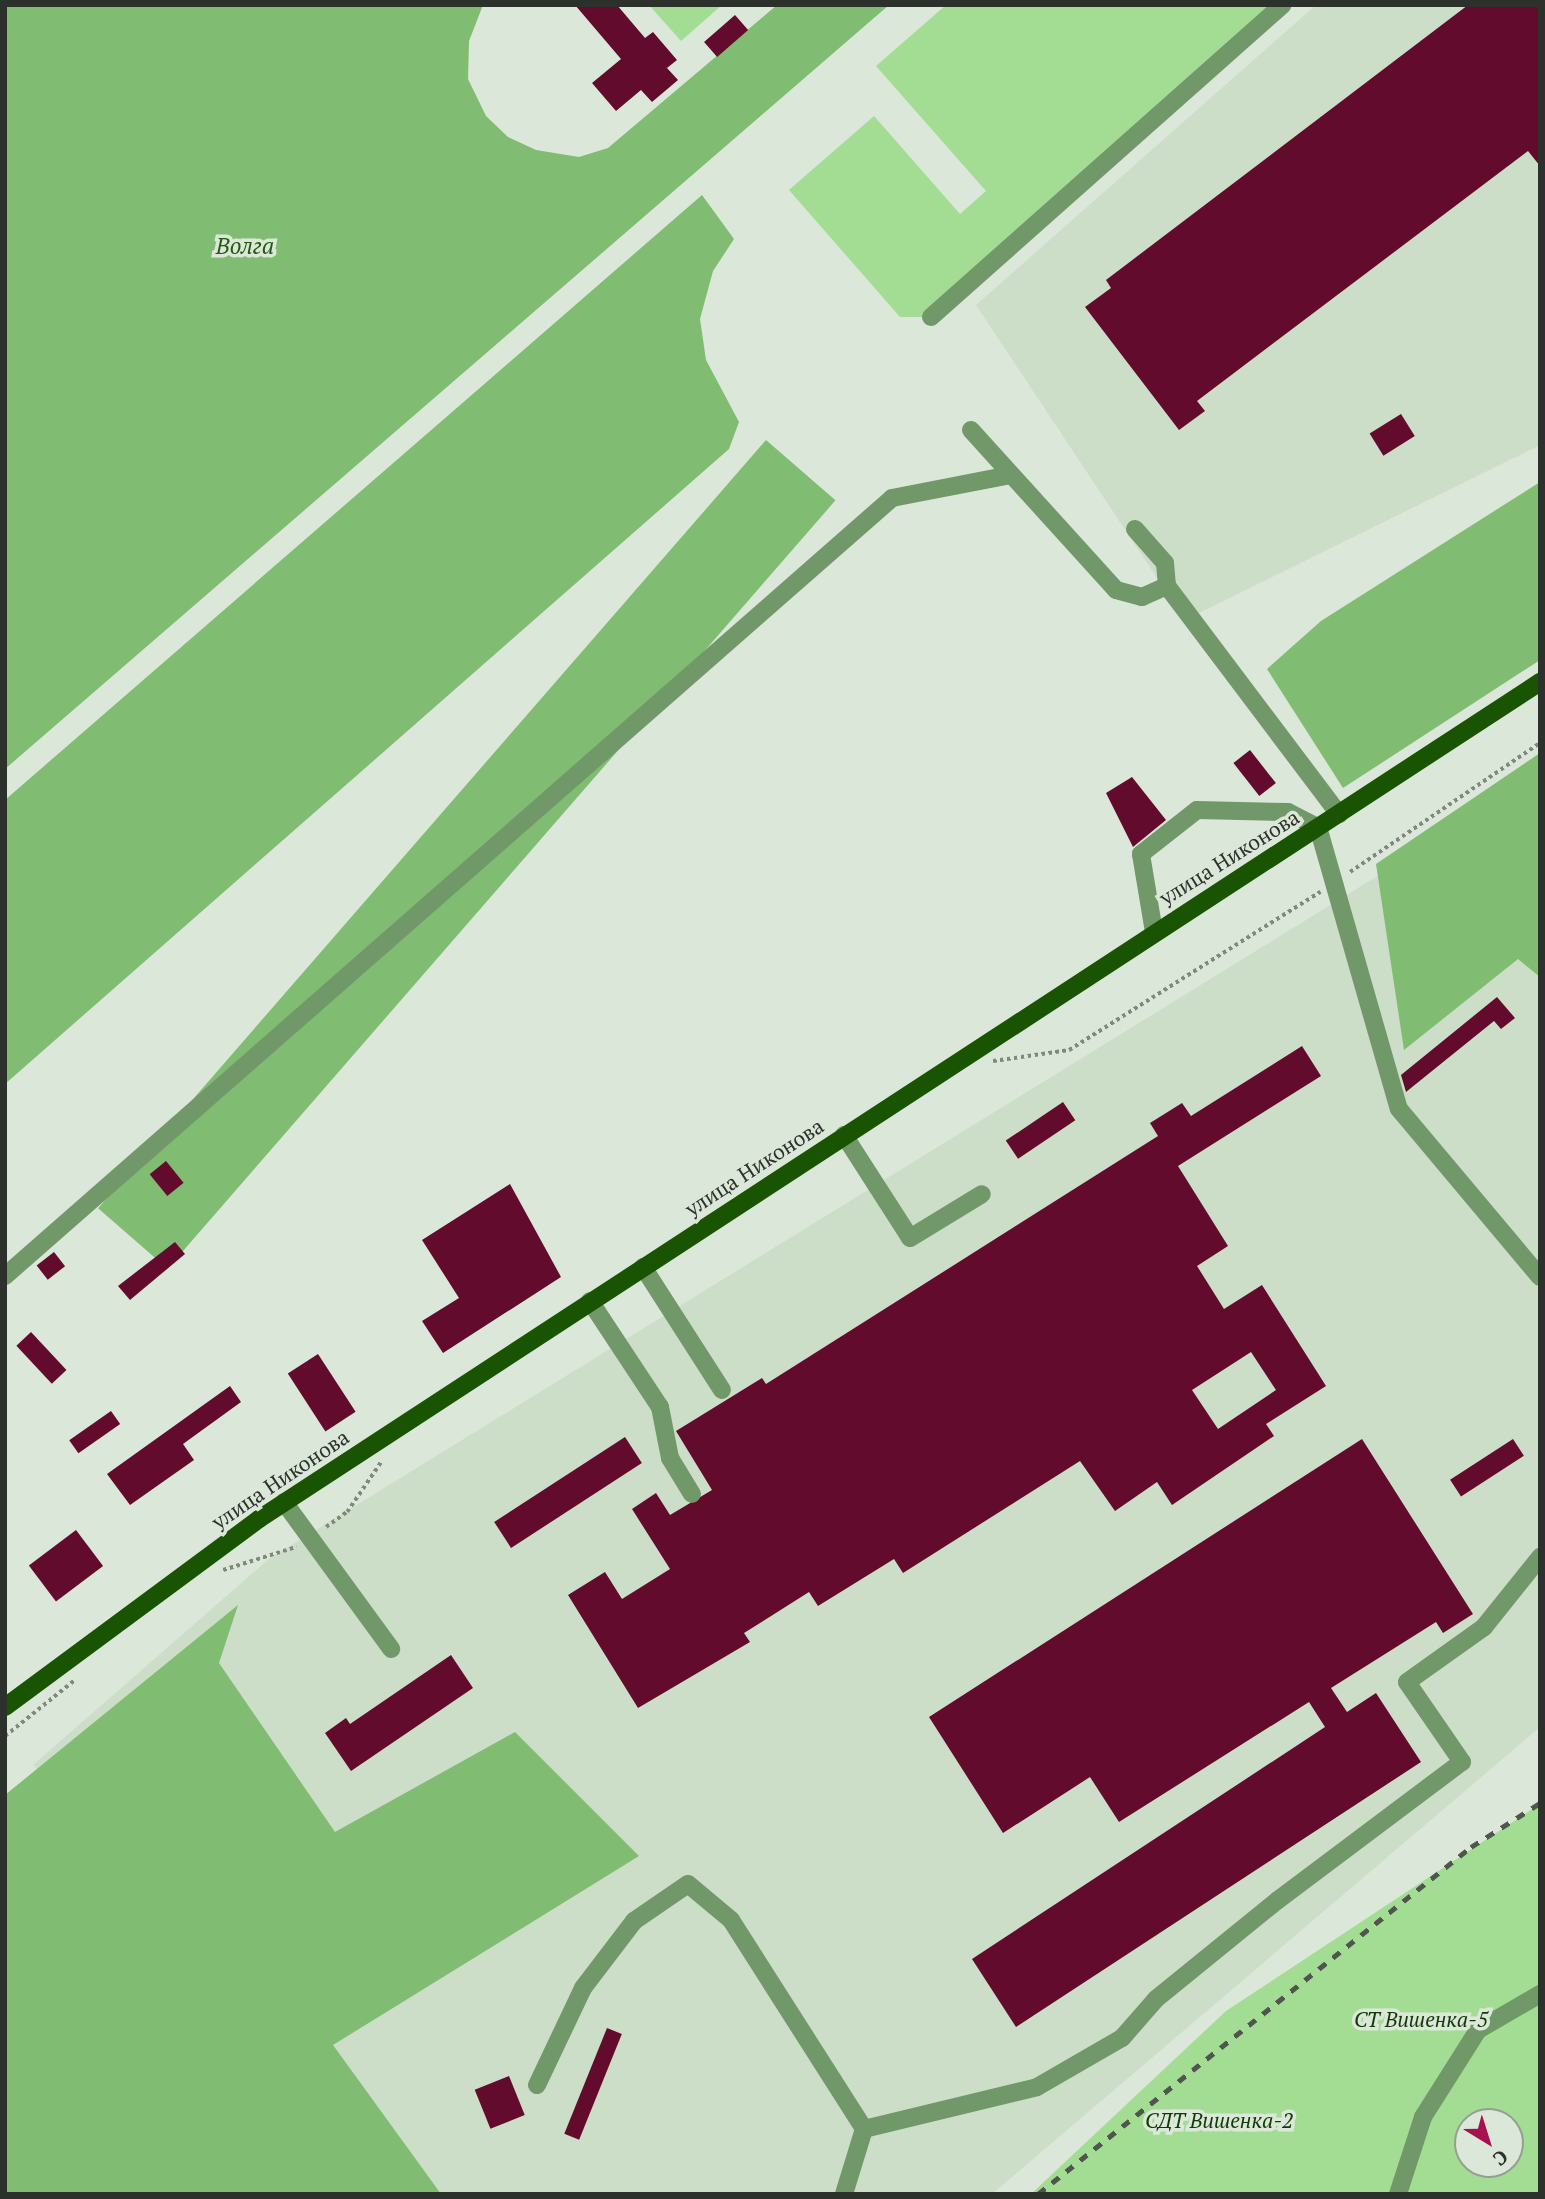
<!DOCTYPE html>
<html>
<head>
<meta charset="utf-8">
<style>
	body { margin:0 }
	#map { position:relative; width:1545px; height:2199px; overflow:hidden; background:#dbe7d8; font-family:"PT Serif",serif }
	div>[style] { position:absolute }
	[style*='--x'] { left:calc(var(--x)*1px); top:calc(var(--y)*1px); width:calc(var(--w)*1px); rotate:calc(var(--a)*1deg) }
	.built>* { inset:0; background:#ccddc8 }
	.green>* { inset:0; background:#a2dd93 }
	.forest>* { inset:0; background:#80bc71; transform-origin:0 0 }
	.building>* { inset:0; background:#630b2d; transform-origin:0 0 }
	.path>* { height:3.5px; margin-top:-1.75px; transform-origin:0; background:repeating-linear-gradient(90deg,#81897f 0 3.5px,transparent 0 7px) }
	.minor>* { height:18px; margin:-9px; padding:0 9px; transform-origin:9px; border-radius:9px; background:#719868 }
	.major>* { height:18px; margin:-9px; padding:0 9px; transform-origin:9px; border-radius:9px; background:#185401 }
	.rail>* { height:5px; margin-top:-2.5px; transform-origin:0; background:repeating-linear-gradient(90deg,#50554e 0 9px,transparent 0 18px) }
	span { translate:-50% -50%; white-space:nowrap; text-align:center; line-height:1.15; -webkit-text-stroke:7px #dbe7d8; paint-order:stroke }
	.street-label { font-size:21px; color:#2d312c }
	.park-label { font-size:21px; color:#123a06; font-style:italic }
	.water-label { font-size:23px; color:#225b10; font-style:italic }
	.frame { position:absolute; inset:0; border:7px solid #2d312c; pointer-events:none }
	.north { position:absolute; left:1454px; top:2108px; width:70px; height:70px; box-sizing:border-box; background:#dbe7d8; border:2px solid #959e93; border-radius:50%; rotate:142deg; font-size:19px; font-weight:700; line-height:28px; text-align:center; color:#2d312c }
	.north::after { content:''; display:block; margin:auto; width:24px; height:32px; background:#a6124e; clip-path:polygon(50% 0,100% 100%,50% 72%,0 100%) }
</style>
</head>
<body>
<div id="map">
	<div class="built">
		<div style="clip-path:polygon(1316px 5px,1540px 5px,1540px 445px,1185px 620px,976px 305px)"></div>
		<div style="clip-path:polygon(1540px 776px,1540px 1727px,992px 2194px,390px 2194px,69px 1798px,33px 1765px,269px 1559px)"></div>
	</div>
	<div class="green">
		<div style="clip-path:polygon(649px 5px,722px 5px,681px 41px)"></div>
		<div style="clip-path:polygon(946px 5px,1286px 5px,931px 317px,900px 317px,789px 190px,874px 116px,960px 214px,986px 191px,876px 66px)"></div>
		<div style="clip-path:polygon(evenodd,1540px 1804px,1540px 2194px,1031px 2194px,1226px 2011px,1540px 1804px,1468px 2122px,1510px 2122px,1510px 2164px,1468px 2164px,1468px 2122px)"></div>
	</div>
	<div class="forest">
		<div style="clip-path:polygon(5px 5px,483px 5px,469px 41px,468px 79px,486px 116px,508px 137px,536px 150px,579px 157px,608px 148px,777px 5px,889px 5px,5px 769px)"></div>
		<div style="clip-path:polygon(702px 195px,734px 239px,713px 271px,700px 319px,706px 360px,739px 422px,729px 449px,5px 1084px,5px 800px)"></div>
		<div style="left:766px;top:440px;width:92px;height:1018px;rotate:41deg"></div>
		<div style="clip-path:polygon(1540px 482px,1540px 660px,1343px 788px,1267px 669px,1321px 621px)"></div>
		<div style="clip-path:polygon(1540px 753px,1540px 977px,1518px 959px,1404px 1050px,1376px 864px)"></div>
		<div style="clip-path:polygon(238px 1605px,219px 1663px,335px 1832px,515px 1732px,639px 1856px,333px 2045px,441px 2194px,5px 2194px,5px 1795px)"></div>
	</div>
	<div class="building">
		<div style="clip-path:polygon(575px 5px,617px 5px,645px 38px,653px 32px,677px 60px,667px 68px,678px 80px,652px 102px,641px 90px,616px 111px,592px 83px,621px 59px)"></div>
		<div style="clip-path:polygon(1468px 5px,1540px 5px,1540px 166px,1528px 151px,1197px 401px,1205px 411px,1179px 430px,1085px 307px,1111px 288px,1106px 280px)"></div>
		<div style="left:735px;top:15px;width:20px;height:41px;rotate:49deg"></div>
		<div style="left:1401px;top:414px;width:26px;height:37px;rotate:58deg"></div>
		<div style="left:1250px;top:750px;width:42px;height:21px;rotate:52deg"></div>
		<div style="clip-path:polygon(1132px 777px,1166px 820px,1133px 847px,1106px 793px)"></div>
		<div style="clip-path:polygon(1497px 997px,1515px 1018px,1501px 1029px,1494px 1021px,1406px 1092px,1401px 1075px)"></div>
		<div style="clip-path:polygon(evenodd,1302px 1046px,1321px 1076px,1178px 1166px,1228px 1246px,1197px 1266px,1224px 1309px,1262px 1285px,1326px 1386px,1266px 1424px,1274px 1436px,1172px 1505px,1157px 1482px,1115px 1511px,1080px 1461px,903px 1573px,894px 1559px,818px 1606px,809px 1592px,744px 1633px,750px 1642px,638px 1708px,568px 1595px,605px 1572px,622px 1599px,670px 1569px,632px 1509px,656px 1493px,670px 1515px,712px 1490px,676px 1431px,762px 1378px,766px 1384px,1158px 1136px,1150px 1123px,1182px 1103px,1191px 1116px,1302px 1046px,1251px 1352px,1276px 1390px,1218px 1429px,1192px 1390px,1251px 1352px)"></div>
		<div style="left:1063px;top:1102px;width:22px;height:69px;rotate:56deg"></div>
		<div style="left:166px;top:1161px;width:28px;height:21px;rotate:51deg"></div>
		<div style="clip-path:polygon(510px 1184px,561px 1277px,443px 1353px,422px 1321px,459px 1298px,422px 1240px)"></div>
		<div style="clip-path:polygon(175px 1242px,185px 1254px,130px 1300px,118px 1286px)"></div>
		<div style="left:54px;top:1252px;width:18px;height:22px;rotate:52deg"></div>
		<div style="left:31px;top:1332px;width:52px;height:20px;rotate:47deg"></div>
		<div style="left:318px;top:1354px;width:69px;height:36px;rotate:57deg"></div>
		<div style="clip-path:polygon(230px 1386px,241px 1402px,183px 1444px,194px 1460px,130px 1505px,107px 1474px)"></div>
		<div style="left:111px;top:1411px;width:16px;height:51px;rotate:55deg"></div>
		<div style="left:625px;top:1437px;width:31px;height:156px;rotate:57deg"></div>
		<div style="clip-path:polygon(1362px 1439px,1473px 1614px,1443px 1633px,1436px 1622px,1331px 1688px,1347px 1712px,1376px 1693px,1421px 1762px,1016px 2027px,972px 1959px,1325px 1727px,1309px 1702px,1119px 1822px,1090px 1777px,1003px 1833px,929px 1717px)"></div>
		<div style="left:1513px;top:1439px;width:20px;height:75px;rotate:57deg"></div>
		<div style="left:76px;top:1530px;width:45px;height:59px;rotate:53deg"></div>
		<div style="clip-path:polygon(451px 1655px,473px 1688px,351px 1771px,325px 1733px,346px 1718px,350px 1724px)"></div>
		<div style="left:607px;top:2028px;width:16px;height:114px;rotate:22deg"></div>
		<div style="left:509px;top:2076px;width:42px;height:37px;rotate:68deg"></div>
	</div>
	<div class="path">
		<div style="--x:1350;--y:872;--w:230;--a:-34.2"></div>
		<div style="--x:993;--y:1061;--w:77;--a:-8.2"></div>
		<div style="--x:1069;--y:1050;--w:297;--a:-32.2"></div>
		<div style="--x:326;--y:1527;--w:26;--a:-36"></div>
		<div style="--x:347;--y:1512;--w:60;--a:-55.8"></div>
		<div style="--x:223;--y:1570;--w:77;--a:-17.5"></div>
		<div style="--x:5;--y:1736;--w:90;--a:-38.7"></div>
	</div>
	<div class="minor">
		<div style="--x:931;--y:317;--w:470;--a:-41.6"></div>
		<div style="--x:971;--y:430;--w:216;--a:47.8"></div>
		<div style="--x:1116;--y:590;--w:27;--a:15"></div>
		<div style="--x:1142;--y:597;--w:27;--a:-24"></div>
		<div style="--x:1135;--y:529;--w:45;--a:48.6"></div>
		<div style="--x:1165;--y:563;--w:23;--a:85"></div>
		<div style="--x:1167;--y:586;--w:286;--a:53"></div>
		<div style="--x:1154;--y:932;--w:79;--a:-99.5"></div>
		<div style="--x:1141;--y:854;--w:71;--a:-38.2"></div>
		<div style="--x:1197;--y:810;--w:91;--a:1.3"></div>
		<div style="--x:1288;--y:812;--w:34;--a:27"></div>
		<div style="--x:1318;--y:827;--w:293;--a:74"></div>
		<div style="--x:1399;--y:1109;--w:219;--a:50"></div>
		<div style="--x:844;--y:1135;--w:122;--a:57.3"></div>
		<div style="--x:910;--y:1238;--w:84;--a:-31.4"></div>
		<div style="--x:643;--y:1267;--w:146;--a:57.3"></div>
		<div style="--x:5;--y:1276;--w:1180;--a:-41.25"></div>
		<div style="--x:892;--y:498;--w:120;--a:-11"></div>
		<div style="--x:590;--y:1301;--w:127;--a:56.6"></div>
		<div style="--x:660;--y:1407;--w:52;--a:78.9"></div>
		<div style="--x:670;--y:1458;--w:42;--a:58.6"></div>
		<div style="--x:284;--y:1502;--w:182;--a:53.9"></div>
		<div style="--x:537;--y:2085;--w:107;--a:-64.6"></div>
		<div style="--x:583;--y:1988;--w:84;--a:-52.7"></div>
		<div style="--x:634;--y:1921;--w:65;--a:-34.4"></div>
		<div style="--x:688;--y:1884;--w:56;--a:39.9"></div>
		<div style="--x:731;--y:1920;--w:248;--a:57.5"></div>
		<div style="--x:864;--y:2129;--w:68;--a:107.1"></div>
		<div style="--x:864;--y:2129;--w:178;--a:-13.6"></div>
		<div style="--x:1037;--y:2087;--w:98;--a:-30"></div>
		<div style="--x:1122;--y:2038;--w:52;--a:-48.9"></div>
		<div style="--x:1156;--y:1999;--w:157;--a:-39.1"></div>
		<div style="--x:1278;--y:1900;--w:230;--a:-36.9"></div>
		<div style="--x:1462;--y:1762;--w:97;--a:-124.5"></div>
		<div style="--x:1407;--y:1682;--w:95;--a:-35.5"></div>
		<div style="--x:1484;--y:1627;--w:90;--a:-51.3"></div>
		<div style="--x:1398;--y:2194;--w:81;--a:-72"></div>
		<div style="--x:1423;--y:2117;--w:103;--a:-57.7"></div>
		<div style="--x:1478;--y:2030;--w:72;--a:-30.1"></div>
	</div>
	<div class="major">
		<div style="--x:5;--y:1707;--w:316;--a:-36.5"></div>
		<div style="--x:259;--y:1519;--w:1530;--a:-33.16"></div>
	</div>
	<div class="rail">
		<div style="--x:1038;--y:2194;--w:555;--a:-38.71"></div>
		<div style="--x:1471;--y:1847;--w:82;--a:-32.5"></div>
	</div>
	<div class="street-label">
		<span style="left:1229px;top:857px;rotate:-32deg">улица Никонова</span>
		<span style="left:754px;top:1167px;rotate:-33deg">улица Никонова</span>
		<span style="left:280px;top:1479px;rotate:-34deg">улица Никонова</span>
	</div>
	<div class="park-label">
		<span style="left:1421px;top:2019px">СТ Вишенка-5</span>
		<span style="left:1219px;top:2120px">СДТ Вишенка-2</span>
	</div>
	<div class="water-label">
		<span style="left:245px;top:246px">Волга</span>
	</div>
	<div class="frame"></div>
	<div class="north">С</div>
</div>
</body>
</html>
